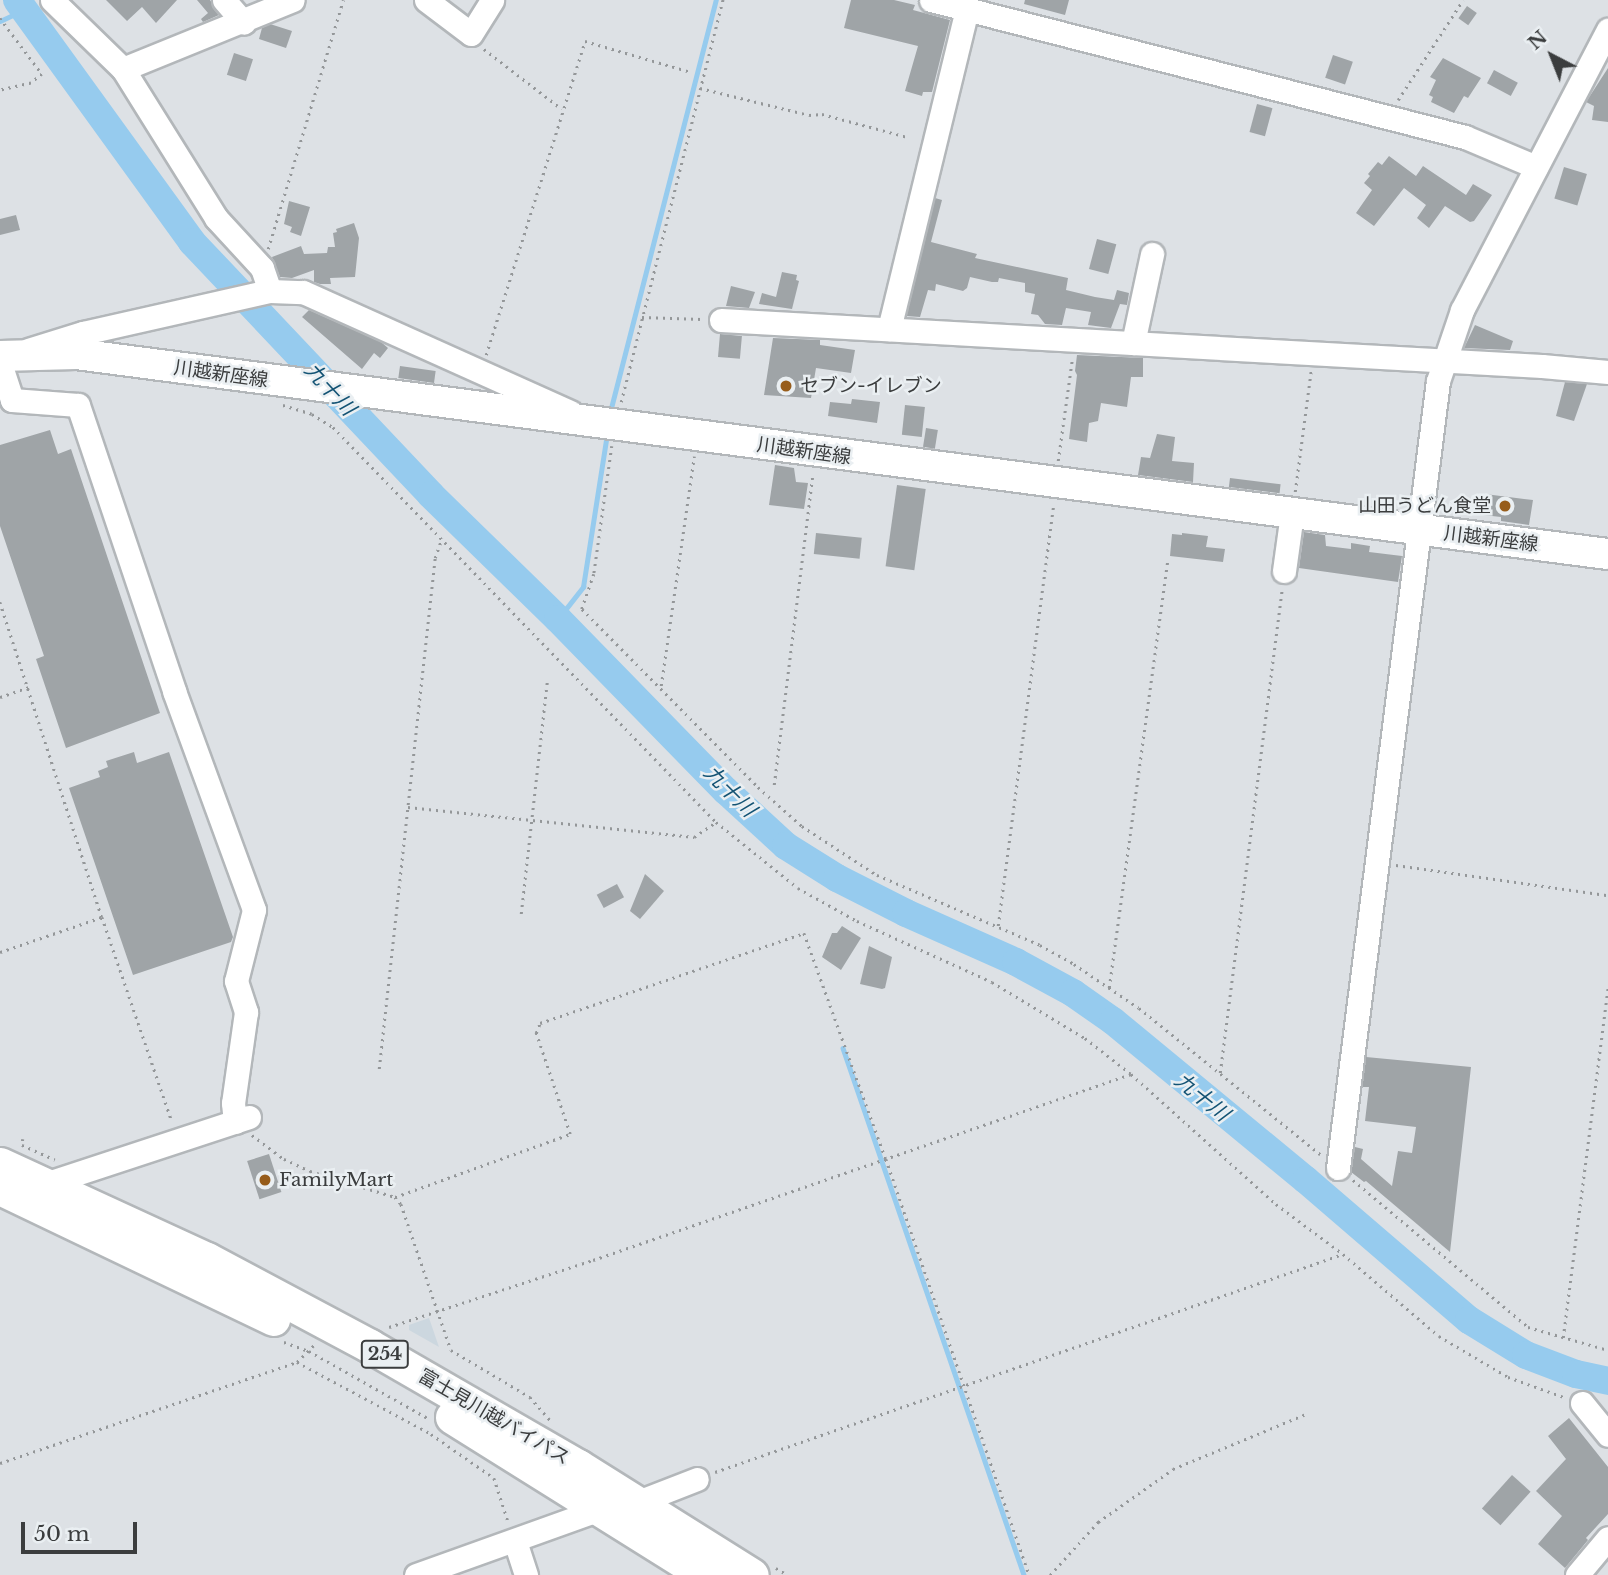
<!DOCTYPE html>
<html>
<head>
<meta charset="utf-8">
<style>
	body { margin:0 }
	#map { position:relative; width:1608px; height:1575px; overflow:hidden; background:#dde1e5; font-family:"Libre Baskerville","Noto Sans JP",serif }
	div>[style] { position:absolute }
	[style*='--x'] { left:calc(var(--x)*1px); top:calc(var(--y)*1px); width:calc(var(--w)*1px); rotate:calc(var(--a)*1deg) }
	.built>* { inset:0; background:#ccd7df }
	.stream>* { height:4.5px; margin:-2.25px; padding:0 2.25px; transform-origin:2.25px; border-radius:2.25px; background:#96cbee }
	.river>* { height:28px; margin:-14px; padding:0 14px; transform-origin:14px; border-radius:14px; background:#96cbee }
	.building>* { inset:0; background:#9fa4a7; transform-origin:0 0 }
	.path>* { height:2.5px; margin-top:-1.25px; transform-origin:0; background:repeating-linear-gradient(90deg,#949799 0 2px,transparent 0 7px) }
	.roads { filter:drop-shadow(2px 0 #b3b7ba) drop-shadow(-2px 0 #b3b7ba) drop-shadow(0 2px #b3b7ba) drop-shadow(0 -2px #b3b7ba) }
	.minor>* { height:23px; margin:-11.5px; padding:0 11.5px; transform-origin:11.5px; border-radius:11.5px; background:#fff }
	.major>* { height:30px; margin:-15px; padding:0 15px; transform-origin:15px; border-radius:15px; background:#fff }
	.highway>* { height:33px; margin:-16.5px; padding:0 16.5px; transform-origin:16.5px; border-radius:16.5px; background:#fff }
	.dots>* { width:19px; height:19px; translate:-50% -50%; box-sizing:border-box; border:4px solid #eaeff2; border-radius:50% }
	span { translate:-50% -50%; white-space:nowrap; text-align:center; line-height:1.15; -webkit-text-stroke:5px #eaeff2; paint-order:stroke }
	.shield-label span { padding:2px 5px; background:#eaeff2; border:2px solid; border-radius:5px; -webkit-text-stroke-width:0 }
	.shield-label { font-size:18px; color:#3b3d3e; font-weight:700 }
	.street-label { font-size:19px; color:#3b3d3e }
	.poi-label { font-size:19px; color:#3b3d3e }
	.left { translate:0 -50%; text-align:left }
	.right { translate:-100% -50%; text-align:right }
	.water-label { font-size:21px; color:#135374; font-style:italic }
	.north { position:absolute; left:1517px; top:21px; width:70px; height:70px; -webkit-text-stroke:5px #eaeff2; paint-order:stroke; rotate:318deg; font-size:19px; font-weight:700; line-height:28px; text-align:center; color:#3b3d3e }
	.north::after { content:''; display:block; margin:auto; width:24px; height:32px; background:#3b3d3e; clip-path:polygon(50% 0,100% 100%,50% 72%,0 100%) }
	.scale { position:absolute; left:21px; top:1522px; width:116px; height:32px; box-sizing:border-box; border:4px solid #3b3d3e; border-top:0; padding-left:9px; font-size:21px; line-height:24px; white-space:nowrap; color:#3b3d3e; -webkit-text-stroke:5px #eaeff2; paint-order:stroke }
</style>
</head>
<body>
<div id="map">
	<div class="built">
		<div style="clip-path:polygon(429px 1318px,439px 1347px,409px 1330px,409px 1325px)"></div>
	</div>
	<div class="stream">
		<div style="--x:0;--y:21;--w:26;--a:-25"></div>
		<div style="--x:610;--y:412;--w:425;--a:-75.6"></div>
		<div style="--x:558;--y:619;--w:41;--a:-52"></div>
		<div style="--x:583;--y:587;--w:155;--a:-81.1"></div>
		<div style="--x:843;--y:1048;--w:557;--a:71.04"></div>
	</div>
	<div class="river">
		<div style="--x:17;--y:0;--w:299;--a:54.1"></div>
		<div style="--x:192;--y:242;--w:348;--a:46.6"></div>
		<div style="--x:431;--y:495;--w:177;--a:44.3"></div>
		<div style="--x:558;--y:619;--w:240;--a:45.7"></div>
		<div style="--x:726;--y:791;--w:81;--a:42.5"></div>
		<div style="--x:786;--y:846;--w:60;--a:32.1"></div>
		<div style="--x:837;--y:878;--w:77;--a:26.9"></div>
		<div style="--x:906;--y:913;--w:120;--a:24"></div>
		<div style="--x:1016;--y:962;--w:65;--a:28.5"></div>
		<div style="--x:1073;--y:993;--w:49;--a:35"></div>
		<div style="--x:1113;--y:1021;--w:250;--a:39.5"></div>
		<div style="--x:1306;--y:1180;--w:215;--a:40.7"></div>
		<div style="--x:1469;--y:1320;--w:67;--a:31.6"></div>
		<div style="--x:1526;--y:1355;--w:53;--a:20.8"></div>
		<div style="--x:1576;--y:1374;--w:33;--a:12"></div>
	</div>
	<div class="building">
		<div style="clip-path:polygon(106px 0,177px 0,156px 23px,142px 7px,127px 21px)"></div>
		<div style="clip-path:polygon(197px 0,210px 0,219px 15px,203px 22px,201px 19px,208px 13px)"></div>
		<div style="clip-path:polygon(851px 0,894px 0,915px 5px,913px 10px,950px 20px,932px 92px,923px 92px,922px 96px,905px 91px,918px 46px,844px 28px)"></div>
		<div style="clip-path:polygon(1025px 0,1069px 0,1065px 15px,1024px 4px)"></div>
		<div style="left:1467px;top:6px;width:12px;height:15px;rotate:35deg"></div>
		<div style="clip-path:polygon(270px 24px,292px 31px,286px 48px,259px 39px,262px 28px)"></div>
		<div style="left:234px;top:53px;width:20px;height:23px;rotate:18deg"></div>
		<div style="left:1333px;top:55px;width:21px;height:24px;rotate:19deg"></div>
		<div style="clip-path:polygon(1443px 58px,1481px 78px,1468px 98px,1464px 96px,1454px 113px,1431px 102px,1433px 97px,1429px 95px,1436px 80px,1430px 77px)"></div>
		<div style="clip-path:polygon(1608px 68px,1608px 122px,1592px 120px,1594px 106px,1586px 102px)"></div>
		<div style="left:1494px;top:70px;width:27px;height:15px;rotate:28deg"></div>
		<div style="left:1257px;top:104px;width:16px;height:29px;rotate:15deg"></div>
		<div style="clip-path:polygon(1389px 156px,1416px 176px,1423px 166px,1466px 195px,1473px 184px,1492px 195px,1474px 221px,1470px 222px,1445px 206px,1429px 228px,1417px 218px,1426px 205px,1404px 188px,1374px 226px,1356px 213px,1372px 190px,1364px 183px,1370px 176px,1368px 174px,1378px 162px,1382px 165px)"></div>
		<div style="left:1564px;top:167px;width:24px;height:33px;rotate:17deg"></div>
		<div style="clip-path:polygon(935px 198px,942px 200px,931px 242px,977px 254px,975px 258px,1068px 278px,1066px 290px,1095px 297px,1114px 300px,1117px 290px,1129px 293px,1127px 305px,1120px 304px,1111px 328px,1088px 325px,1091px 312px,1066px 308px,1062px 325px,1045px 324px,1038px 315px,1031px 314px,1035px 294px,1025px 292px,1025px 283px,999px 278px,998px 282px,992px 282px,970px 277px,967px 288px,963px 291px,936px 284px,935px 291px,928px 290px,920px 317px,906px 316px)"></div>
		<div style="clip-path:polygon(289px 201px,310px 207px,301px 236px,290px 232px,292px 227px,284px 224px)"></div>
		<div style="clip-path:polygon(16px 215px,20px 230px,0 235px,0 219px)"></div>
		<div style="clip-path:polygon(354px 223px,359px 238px,355px 277px,330px 278px,331px 284px,320px 284px,314px 282px,314px 270px,292px 278px,280px 277px,272px 257px,301px 246px,304px 254px,327px 253px,328px 247px,335px 247px,333px 233px,337px 232px,336px 229px)"></div>
		<div style="left:1097px;top:239px;width:20px;height:31px;rotate:15deg"></div>
		<div style="clip-path:polygon(782px 272px,797px 275px,796px 280px,799px 281px,792px 309px,759px 304px,762px 293px,776px 297px)"></div>
		<div style="clip-path:polygon(731px 286px,755px 292px,749px 308px,726px 306px)"></div>
		<div style="clip-path:polygon(309px 310px,381px 342px,388px 348px,380px 358px,374px 353px,362px 369px,302px 317px)"></div>
		<div style="clip-path:polygon(1475px 325px,1513px 341px,1510px 350px,1464px 348px)"></div>
		<div style="left:720px;top:334px;width:22px;height:23px;rotate:5deg"></div>
		<div style="clip-path:polygon(773px 338px,820px 340px,820px 345px,855px 350px,851px 373px,816px 368px,811px 398px,764px 395px)"></div>
		<div style="clip-path:polygon(1077px 355px,1143px 358px,1143px 377px,1131px 377px,1127px 407px,1101px 403px,1098px 421px,1089px 423px,1087px 442px,1069px 439px,1077px 375px,1075px 371px)"></div>
		<div style="left:400px;top:366px;width:36px;height:12px;rotate:8deg"></div>
		<div style="clip-path:polygon(1565px 382px,1587px 384px,1574px 421px,1556px 416px)"></div>
		<div style="clip-path:polygon(852px 399px,880px 402px,877px 423px,828px 416px,830px 402px,851px 404px)"></div>
		<div style="left:905px;top:405px;width:20px;height:30px;rotate:6deg"></div>
		<div style="left:926px;top:428px;width:12px;height:19px;rotate:9deg"></div>
		<div style="clip-path:polygon(50px 430px,58px 454px,71px 449px,160px 713px,66px 748px,36px 659px,44px 656px,0 526px,0 445px)"></div>
		<div style="clip-path:polygon(1157px 434px,1175px 437px,1172px 461px,1194px 463px,1193px 482px,1138px 475px,1141px 457px,1150px 458px)"></div>
		<div style="clip-path:polygon(775px 465px,794px 468px,796px 482px,808px 483px,804px 509px,769px 505px)"></div>
		<div style="left:1230px;top:478px;width:51px;height:9px;rotate:7deg"></div>
		<div style="left:897px;top:485px;width:29px;height:82px;rotate:8deg"></div>
		<div style="clip-path:polygon(1485px 494px,1533px 500px,1529px 525px,1501px 521px,1501px 517px,1483px 515px)"></div>
		<div style="clip-path:polygon(1304px 532px,1325px 535px,1326px 546px,1351px 549px,1351px 543px,1370px 546px,1369px 552px,1402px 556px,1398px 582px,1299px 568px)"></div>
		<div style="left:816px;top:533px;width:46px;height:21px;rotate:6deg"></div>
		<div style="clip-path:polygon(1182px 533px,1208px 536px,1206px 547px,1225px 549px,1223px 562px,1170px 556px,1172px 534px,1182px 535px)"></div>
		<div style="clip-path:polygon(134px 752px,137px 763px,169px 752px,233px 937px,231px 942px,133px 975px,69px 788px,100px 777px,98px 771px,108px 767px,106px 761px)"></div>
		<div style="clip-path:polygon(645px 874px,664px 891px,640px 919px,630px 911px)"></div>
		<div style="left:617px;top:884px;width:15px;height:23px;rotate:62deg"></div>
		<div style="clip-path:polygon(842px 926px,861px 938px,841px 970px,822px 957px,832px 933px,837px 933px)"></div>
		<div style="clip-path:polygon(869px 946px,892px 957px,885px 988px,882px 989px,860px 984px)"></div>
		<div style="clip-path:polygon(1366px 1057px,1471px 1067px,1450px 1252px,1366px 1181px,1364px 1182px,1351px 1172px,1355px 1147px,1363px 1149px,1361px 1159px,1392px 1186px,1398px 1151px,1412px 1153px,1416px 1127px,1365px 1121px,1369px 1087px,1362px 1087px)"></div>
		<div style="left:269px;top:1154px;width:40px;height:23px;rotate:72deg"></div>
		<div style="clip-path:polygon(1569px 1418px,1608px 1467px,1608px 1514px,1586px 1538px,1588px 1540px,1565px 1568px,1538px 1544px,1562px 1516px,1536px 1491px,1566px 1459px,1548px 1436px)"></div>
		<div style="left:1512px;top:1475px;width:25px;height:45px;rotate:42deg"></div>
	</div>
	<div class="path">
		<div style="--x:0;--y:18;--w:70;--a:53.1"></div>
		<div style="--x:42;--y:74;--w:14;--a:141"></div>
		<div style="--x:31;--y:83;--w:32;--a:167"></div>
		<div style="--x:484;--y:49;--w:98;--a:37.6"></div>
		<div style="--x:700;--y:88;--w:112;--a:13.9"></div>
		<div style="--x:809;--y:115;--w:13;--a:-4"></div>
		<div style="--x:822;--y:114;--w:88;--a:15.1"></div>
		<div style="--x:1398;--y:100;--w:119;--a:-57"></div>
		<div style="--x:268;--y:249;--w:260;--a:-73.2"></div>
		<div style="--x:642;--y:317;--w:60;--a:1.9"></div>
		<div style="--x:486;--y:355;--w:329;--a:-72.5"></div>
		<div style="--x:585;--y:41;--w:110;--a:16.3"></div>
		<div style="--x:621;--y:402;--w:415;--a:-75.8"></div>
		<div style="--x:283;--y:405;--w:30;--a:17"></div>
		<div style="--x:312;--y:414;--w:25;--a:32"></div>
		<div style="--x:333;--y:427;--w:550;--a:45.88"></div>
		<div style="--x:716;--y:822;--w:105;--a:38.8"></div>
		<div style="--x:798;--y:888;--w:68;--a:29.2"></div>
		<div style="--x:857;--y:921;--w:148;--a:24.3"></div>
		<div style="--x:992;--y:982;--w:109;--a:31.1"></div>
		<div style="--x:1085;--y:1038;--w:58;--a:38"></div>
		<div style="--x:1131;--y:1074;--w:195;--a:41.9"></div>
		<div style="--x:1276;--y:1204;--w:84;--a:36.7"></div>
		<div style="--x:1343;--y:1254;--w:126;--a:40.5"></div>
		<div style="--x:1439;--y:1336;--w:80;--a:30.7"></div>
		<div style="--x:1508;--y:1377;--w:59;--a:19.7"></div>
		<div style="--x:612;--y:446;--w:129;--a:98"></div>
		<div style="--x:594;--y:574;--w:37;--a:109"></div>
		<div style="--x:582;--y:609;--w:250;--a:45.3"></div>
		<div style="--x:758;--y:787;--w:59;--a:41.6"></div>
		<div style="--x:802;--y:826;--w:90;--a:33.2"></div>
		<div style="--x:877;--y:875;--w:177;--a:23.2"></div>
		<div style="--x:1040;--y:945;--w:39;--a:29"></div>
		<div style="--x:1074;--y:964;--w:78;--a:34.1"></div>
		<div style="--x:1139;--y:1008;--w:233;--a:38.9"></div>
		<div style="--x:1058;--y:461;--w:102;--a:-82.1"></div>
		<div style="--x:1295;--y:492;--w:122;--a:-82.5"></div>
		<div style="--x:0;--y:602;--w:331;--a:72.1"></div>
		<div style="--x:102;--y:917;--w:216;--a:71.1"></div>
		<div style="--x:661;--y:686;--w:232;--a:-81.8"></div>
		<div style="--x:0;--y:697;--w:31;--a:-19"></div>
		<div style="--x:774;--y:785;--w:314;--a:-82.9"></div>
		<div style="--x:408;--y:807;--w:288;--a:6"></div>
		<div style="--x:694;--y:837;--w:27;--a:-34"></div>
		<div style="--x:1396;--y:865;--w:214;--a:8.1"></div>
		<div style="--x:521;--y:914;--w:233;--a:-83.6"></div>
		<div style="--x:998;--y:926;--w:424;--a:-82.5"></div>
		<div style="--x:0;--y:952;--w:108;--a:-18.9"></div>
		<div style="--x:1109;--y:988;--w:432;--a:-82.2"></div>
		<div style="--x:379;--y:1069;--w:514;--a:-83.75"></div>
		<div style="--x:435;--y:558;--w:21;--a:-71"></div>
		<div style="--x:1220;--y:1073;--w:489;--a:-82.7"></div>
		<div style="--x:252;--y:1135;--w:40;--a:37"></div>
		<div style="--x:284;--y:1159;--w:29;--a:25"></div>
		<div style="--x:310;--y:1171;--w:89;--a:17"></div>
		<div style="--x:395;--y:1197;--w:9;--a:49"></div>
		<div style="--x:401;--y:1204;--w:154;--a:71.1"></div>
		<div style="--x:451;--y:1350;--w:92;--a:30.7"></div>
		<div style="--x:530;--y:1397;--w:32;--a:49"></div>
		<div style="--x:23;--y:1139;--w:6;--a:99"></div>
		<div style="--x:22;--y:1145;--w:36;--a:24"></div>
		<div style="--x:1353;--y:1180;--w:229;--a:40"></div>
		<div style="--x:1528;--y:1327;--w:83;--a:16"></div>
		<div style="--x:395;--y:1197;--w:186;--a:-19.8"></div>
		<div style="--x:570;--y:1134;--w:107;--a:-108.6"></div>
		<div style="--x:536;--y:1033;--w:11;--a:-68"></div>
		<div style="--x:540;--y:1023;--w:279;--a:-18.8"></div>
		<div style="--x:804;--y:933;--w:240;--a:70.1"></div>
		<div style="--x:886;--y:1159;--w:440;--a:71"></div>
		<div style="--x:389;--y:1327;--w:215;--a:-18.2"></div>
		<div style="--x:593;--y:1260;--w:569;--a:-19.07"></div>
		<div style="--x:1563;--y:1338;--w:354;--a:-82.7"></div>
		<div style="--x:284;--y:1342;--w:27;--a:20"></div>
		<div style="--x:309;--y:1351;--w:138;--a:29.5"></div>
		<div style="--x:297;--y:1362;--w:152;--a:28.2"></div>
		<div style="--x:431;--y:1434;--w:77;--a:34.9"></div>
		<div style="--x:494;--y:1478;--w:45;--a:72"></div>
		<div style="--x:0;--y:1463;--w:314;--a:-18.8"></div>
		<div style="--x:297;--y:1362;--w:25;--a:-45"></div>
		<div style="--x:715;--y:1472;--w:665;--a:-19.14"></div>
		<div style="--x:776;--y:1568;--w:14;--a:30"></div>
		<div style="--x:1050;--y:1575;--w:72;--a:-47.8"></div>
		<div style="--x:1098;--y:1522;--w:92;--a:-35.2"></div>
		<div style="--x:1173;--y:1469;--w:146;--a:-22.5"></div>
	</div>
	<div class="roads">
		<div class="minor">
			<div style="--x:52;--y:0;--w:99;--a:44.2"></div>
			<div style="--x:123;--y:69;--w:176;--a:58"></div>
			<div style="--x:216;--y:218;--w:68;--a:47.4"></div>
			<div style="--x:262;--y:268;--w:24;--a:71"></div>
			<div style="--x:224;--y:0;--w:30;--a:49"></div>
			<div style="--x:426;--y:0;--w:56;--a:37.1"></div>
			<div style="--x:471;--y:34;--w:40;--a:-58"></div>
			<div style="--x:931;--y:0;--w:551;--a:14.39"></div>
			<div style="--x:1465;--y:137;--w:77;--a:22.9"></div>
			<div style="--x:123;--y:69;--w:183;--a:-22.1"></div>
			<div style="--x:721;--y:320;--w:822;--a:3.21"></div>
			<div style="--x:1542;--y:366;--w:66;--a:5.2"></div>
			<div style="--x:889;--y:329;--w:329;--a:-76.3"></div>
			<div style="--x:1133;--y:343;--w:91;--a:-77.9"></div>
			<div style="--x:28;--y:350;--w:58;--a:-17.2"></div>
			<div style="--x:83;--y:333;--w:192;--a:-12.7"></div>
			<div style="--x:270;--y:291;--w:33;--a:2"></div>
			<div style="--x:303;--y:292;--w:293;--a:24.2"></div>
			<div style="--x:0;--y:363;--w:39;--a:72"></div>
			<div style="--x:12;--y:400;--w:66;--a:4.3"></div>
			<div style="--x:78;--y:405;--w:302;--a:71.4"></div>
			<div style="--x:174;--y:691;--w:233;--a:69.9"></div>
			<div style="--x:254;--y:910;--w:73;--a:104.2"></div>
			<div style="--x:236;--y:981;--w:33;--a:72"></div>
			<div style="--x:246;--y:1012;--w:92;--a:98.1"></div>
			<div style="--x:233;--y:1103;--w:19;--a:84"></div>
			<div style="--x:1284;--y:571;--w:59;--a:-82.1"></div>
			<div style="--x:1338;--y:1168;--w:793;--a:-82.76"></div>
			<div style="--x:1438;--y:381;--w:75;--a:-71.3"></div>
			<div style="--x:1462;--y:310;--w:316;--a:-62.5"></div>
			<div style="--x:39;--y:1186;--w:221;--a:-18.2"></div>
			<div style="--x:1582;--y:1403;--w:41;--a:50.9"></div>
			<div style="--x:515;--y:1541;--w:36;--a:72"></div>
			<div style="--x:416;--y:1575;--w:195;--a:-19.7"></div>
			<div style="--x:600;--y:1509;--w:39;--a:-10"></div>
			<div style="--x:638;--y:1502;--w:63;--a:-21.3"></div>
			<div style="--x:1577;--y:1575;--w:48;--a:-50"></div>
		</div>
		<div class="major">
			<div style="--x:0;--y:356;--w:76;--a:-1.5"></div>
			<div style="--x:76;--y:354;--w:1545;--a:7.44"></div>
		</div>
		<div class="highway">
			<div style="--x:0;--y:1164;--w:228;--a:24.7"></div>
			<div style="--x:207;--y:1259;--w:185;--a:28.1"></div>
			<div style="--x:370;--y:1346;--w:240;--a:30"></div>
			<div style="--x:578;--y:1466;--w:205;--a:32.1"></div>
			<div style="--x:0;--y:1188;--w:303;--a:25.6"></div>
			<div style="--x:452;--y:1417;--w:298;--a:32"></div>
		</div>
	</div>
	<div class="dots">
		<div style="left:786px;top:386px;background:#975d1b"></div>
		<div style="left:1505px;top:506px;background:#975d1b"></div>
		<div style="left:265px;top:1180px;background:#975d1b"></div>
	</div>
	<div class="shield-label">
		<span style="left:385px;top:1354px">254</span>
	</div>
	<div class="street-label">
		<span style="left:221px;top:374px;rotate:8deg">川越新座線</span>
		<span style="left:804px;top:451px;rotate:8deg">川越新座線</span>
		<span style="left:1491px;top:539px;rotate:7deg">川越新座線</span>
		<span style="left:494px;top:1417px;rotate:30deg">富士見川越バイパス</span>
	</div>
	<div class="poi-label">
		<span class="left" style="left:800px;top:386px">セブン-イレブン</span>
		<span class="right" style="left:1491px;top:506px">山田うどん食堂</span>
		<span class="left" style="left:279px;top:1180px">FamilyMart</span>
	</div>
	<div class="water-label">
		<span style="left:330px;top:389px;rotate:47deg">九十川</span>
		<span style="left:730px;top:791px;rotate:45deg">九十川</span>
		<span style="left:1202px;top:1097px;rotate:39deg">九十川</span>
	</div>
	<div class="north">N</div>
	<div class="scale">50 m</div>
</div>
</body>
</html>
